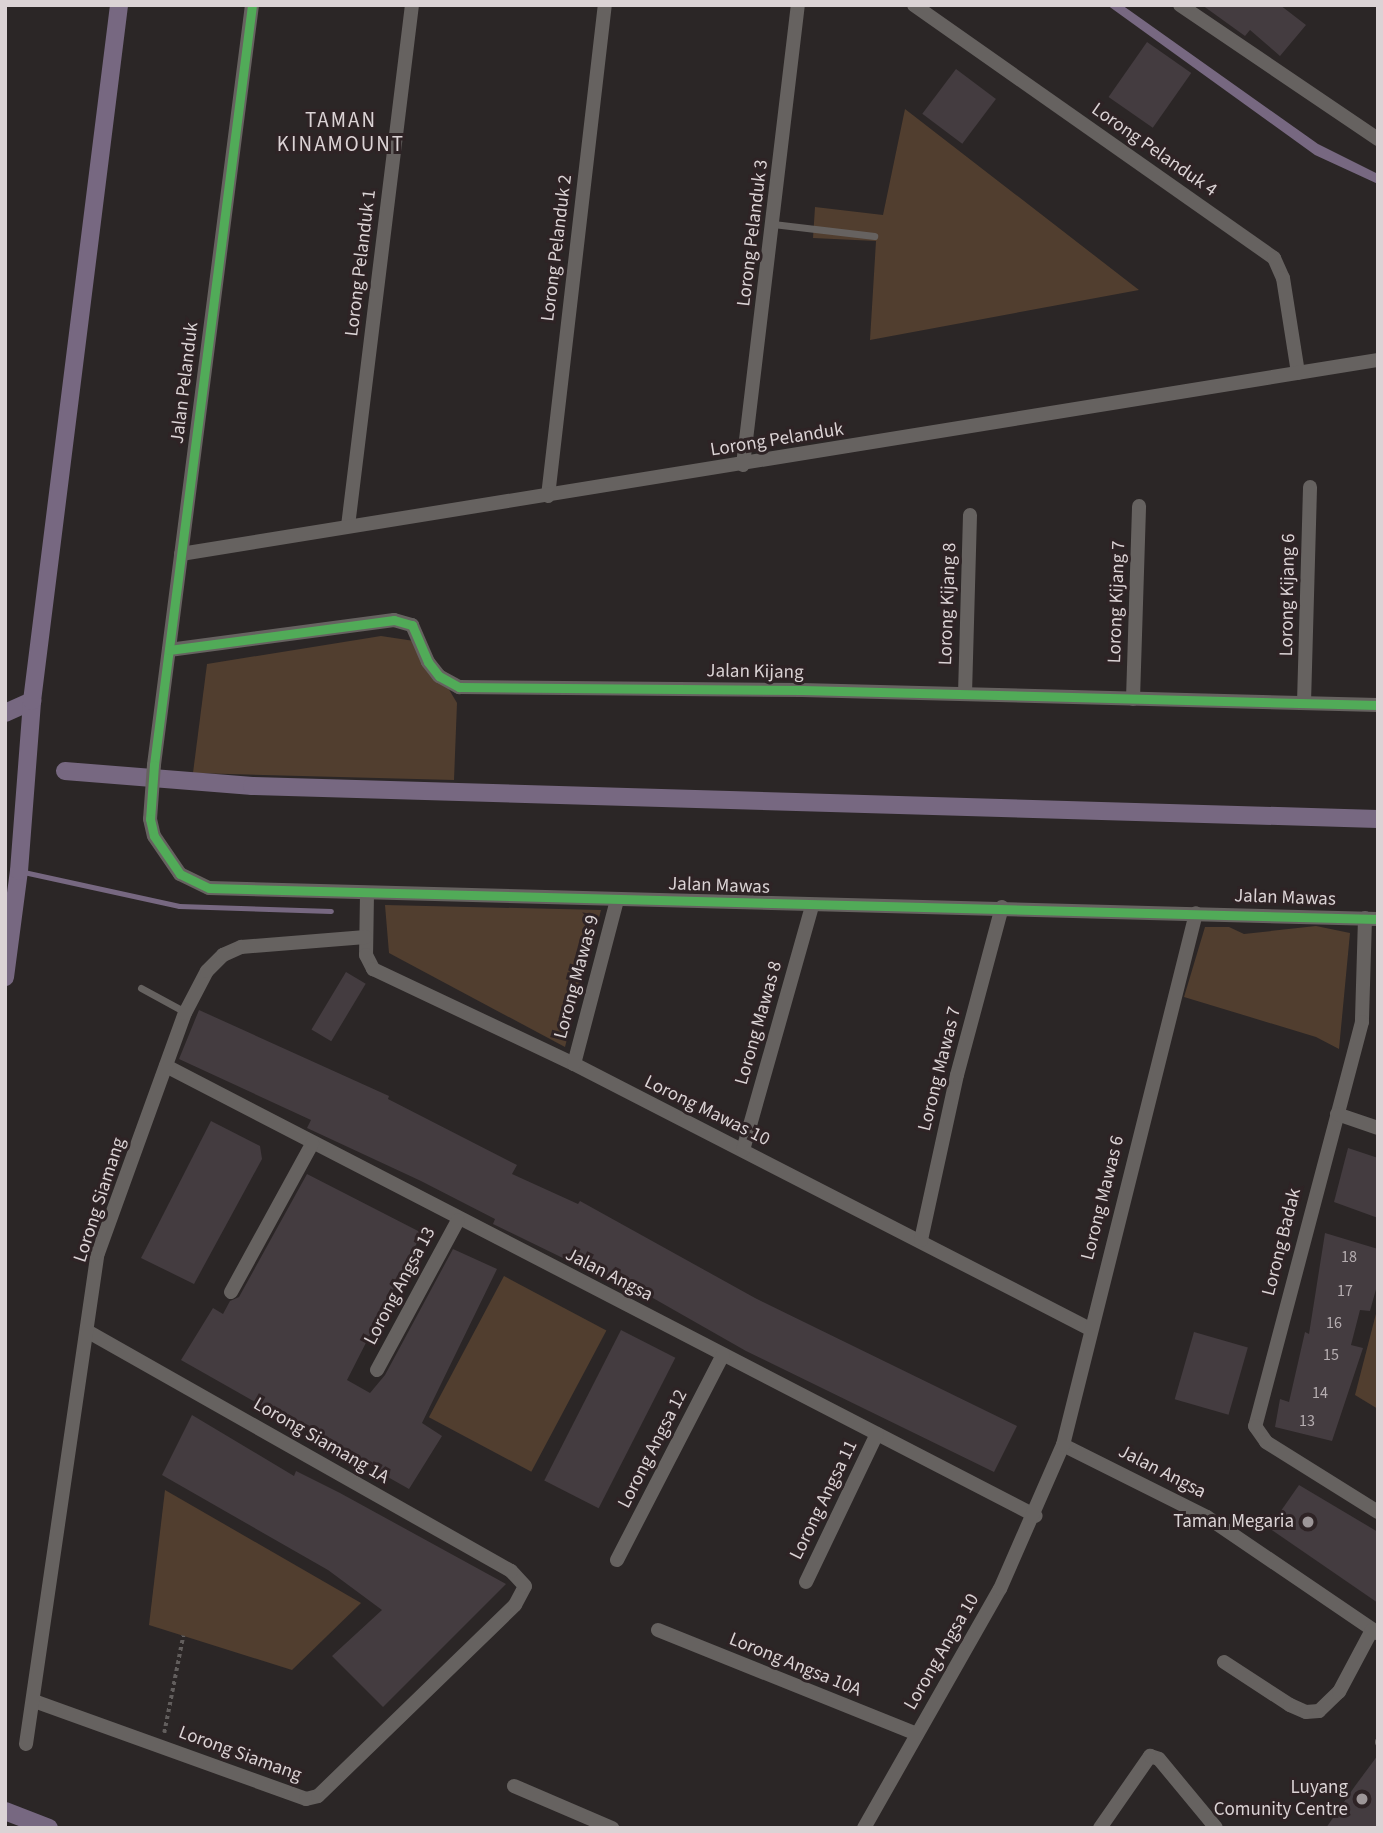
<!DOCTYPE html>
<html>
<head>
<meta charset="utf-8">
<style>
	body { margin:0 }
	#map { position:relative; width:1383px; height:1833px; overflow:hidden; background:#2b2626; font-family:"Source Sans 3",sans-serif }
	div>[style] { position:absolute }
	[style*='--x'] { left:calc(var(--x)*1px); top:calc(var(--y)*1px); width:calc(var(--w)*1px); rotate:calc(var(--a)*1deg) }
	.green>* { inset:0; background:#513e2f; transform-origin:0 0 }
	.water>* { inset:0; background:#776881 }
	.stream>* { height:5px; margin:-2.5px; padding:0 2.5px; transform-origin:2.5px; border-radius:2.5px; background:#776881 }
	.canal>* { height:18px; margin:-9px; padding:0 9px; transform-origin:9px; border-radius:9px; background:#776881 }
	.building>* { inset:0; background:#443c40; transform-origin:0 0 }
	.path>* { height:3.5px; margin-top:-1.75px; transform-origin:0; background:repeating-linear-gradient(90deg,#625e5d 0 3.5px,transparent 0 7px) }
	.lane>* { height:7px; margin:-3.5px; padding:0 3.5px; transform-origin:3.5px; border-radius:3.5px; background:#666260 }
	.street>* { height:14px; margin:-7px; padding:0 7px; transform-origin:7px; border-radius:7px; background:#666260 }
	.cycleway>* { height:9px; margin:-4.5px; padding:0 4.5px; transform-origin:4.5px; border-radius:4.5px; background:#51ab58 }
	.dots>* { width:19px; height:19px; translate:-50% -50%; box-sizing:border-box; border:4px solid #2e2325; border-radius:50% }
	span { translate:-50% -50%; white-space:nowrap; text-align:center; line-height:1.15; -webkit-text-stroke:6px #2e2325; paint-order:stroke }
	.number-label { font-size:16px; color:#b5adb0 }
	.number-label span { -webkit-text-stroke-width:0 }
	.street-label { font-size:19px; color:#dbd3d5 }
	.poi-label { font-size:19px; color:#dbd3d5 }
	.right { translate:-100% -50%; text-align:right }
	.neighbourhood-label { font-size:21px; color:#dbd3d5; letter-spacing:2px }
	.frame { position:absolute; inset:0; border:7px solid #dbd3d5; pointer-events:none }
</style>
</head>
<body>
<div id="map">
	<div class="green">
		<div style="clip-path:polygon(905px 109px,1139px 290px,870px 340px,876px 241px,813px 238px,815px 207px,883px 215px)"></div>
		<div style="clip-path:polygon(381px 636px,421px 642px,457px 703px,454px 780px,193px 773px,207px 664px)"></div>
		<div style="clip-path:polygon(385px 905px,601px 910px,565px 1047px,389px 953px)"></div>
		<div style="clip-path:polygon(1316px 926px,1350px 933px,1339px 1049px,1316px 1037px,1184px 997px,1205px 927px,1229px 927px,1244px 934px)"></div>
		<div style="left:504px;top:1276px;width:116px;height:160px;rotate:28deg"></div>
		<div style="clip-path:polygon(1378px 1306px,1378px 1409px,1355px 1395px)"></div>
		<div style="clip-path:polygon(165px 1490px,361px 1603px,292px 1670px,149px 1625px)"></div>
	</div>
	<div class="water">
		<div style="clip-path:polygon(1107px 5px,1122px 5px,1318px 144px,1378px 174px,1378px 184px,1315px 155px)"></div>
	</div>
	<div class="stream">
		<div style="--x:19;--y:871;--w:164;--a:12.3"></div>
		<div style="--x:179;--y:906;--w:152;--a:1.9"></div>
	</div>
	<div class="canal">
		<div style="--x:5;--y:713;--w:30;--a:-24"></div>
		<div style="--x:65;--y:771;--w:188;--a:4.6"></div>
		<div style="--x:252;--y:786;--w:1126;--a:1.68"></div>
		<div style="--x:5;--y:977;--w:107;--a:-82.5"></div>
		<div style="--x:19;--y:871;--w:170;--a:-85.6"></div>
		<div style="--x:32;--y:701;--w:701;--a:-82.87"></div>
		<div style="--x:5;--y:1811;--w:47;--a:21.1"></div>
	</div>
	<div class="building">
		<div style="clip-path:polygon(1202px 5px,1280px 5px,1306px 25px,1280px 56px,1250px 30px,1245px 36px)"></div>
		<div style="left:1147px;top:42px;width:54px;height:67px;rotate:35deg"></div>
		<div style="left:956px;top:69px;width:50px;height:56px;rotate:37deg"></div>
		<div style="left:346px;top:972px;width:23px;height:67px;rotate:31deg"></div>
		<div style="clip-path:polygon(199px 1010px,389px 1096px,388px 1099px,517px 1165px,512px 1174px,578px 1204px,580px 1201px,755px 1298px,1017px 1426px,994px 1472px,746px 1351px,609px 1273px,606px 1279px,493px 1224px,495px 1219px,421px 1181px,307px 1128px,311px 1120px,179px 1059px)"></div>
		<div style="clip-path:polygon(211px 1121px,260px 1146px,262px 1159px,194px 1284px,141px 1258px)"></div>
		<div style="clip-path:polygon(1348px 1148px,1378px 1158px,1378px 1218px,1334px 1202px)"></div>
		<div style="clip-path:polygon(307px 1174px,422px 1233px,347px 1380px,370px 1393px,385px 1375px,453px 1249px,497px 1269px,422px 1423px,442px 1436px,409px 1489px,181px 1360px,213px 1308px,223px 1314px,230px 1301px,239px 1297px)"></div>
		<div style="clip-path:polygon(1325px 1233px,1378px 1249px,1378px 1282px,1370px 1311px,1360px 1310px,1351px 1345px,1363px 1348px,1332px 1441px,1275px 1427px,1280px 1399px,1289px 1402px,1305px 1332px,1309px 1334px)"></div>
		<div style="left:621px;top:1330px;width:61px;height:169px;rotate:27deg"></div>
		<div style="left:1194px;top:1332px;width:56px;height:70px;rotate:16deg"></div>
		<div style="clip-path:polygon(192px 1415px,294px 1476px,296px 1471px,340px 1493px,506px 1584px,383px 1707px,332px 1656px,382px 1610px,328px 1570px,162px 1475px)"></div>
		<div style="clip-path:polygon(1299px 1485px,1378px 1532px,1378px 1603px,1269px 1528px)"></div>
		<div style="clip-path:polygon(1378px 1755px,1378px 1828px,1326px 1828px,1355px 1786px)"></div>
	</div>
	<div class="path">
		<div style="--x:164;--y:1733;--w:99;--a:-78.9"></div>
	</div>
	<div class="lane">
		<div style="--x:773;--y:224;--w:102;--a:6.8"></div>
		<div style="--x:141;--y:988;--w:50;--a:28.6"></div>
		<div style="--x:1378;--y:1741;--w:1;--a:90"></div>
	</div>
	<div class="street">
		<div style="--x:252;--y:5;--w:766;--a:97.35"></div>
		<div style="--x:154;--y:765;--w:54;--a:94.2"></div>
		<div style="--x:150;--y:819;--w:17;--a:77"></div>
		<div style="--x:154;--y:836;--w:46;--a:55.6"></div>
		<div style="--x:180;--y:874;--w:32;--a:26"></div>
		<div style="--x:209;--y:888;--w:1169;--a:1.52"></div>
		<div style="--x:914;--y:5;--w:440;--a:35.1"></div>
		<div style="--x:1274;--y:258;--w:22;--a:66"></div>
		<div style="--x:1283;--y:278;--w:96;--a:81"></div>
		<div style="--x:1180;--y:5;--w:239;--a:34.1"></div>
		<div style="--x:743;--y:465;--w:463;--a:-83.2"></div>
		<div style="--x:548;--y:496;--w:494;--a:-83.4"></div>
		<div style="--x:348;--y:526;--w:525;--a:-83"></div>
		<div style="--x:181;--y:554;--w:1213;--a:-9.21"></div>
		<div style="--x:169;--y:650;--w:227;--a:-7.6"></div>
		<div style="--x:394;--y:620;--w:19;--a:16"></div>
		<div style="--x:412;--y:625;--w:40;--a:66.6"></div>
		<div style="--x:428;--y:662;--w:18;--a:52"></div>
		<div style="--x:439;--y:676;--w:23;--a:29"></div>
		<div style="--x:459;--y:687;--w:343;--a:0.5"></div>
		<div style="--x:802;--y:690;--w:576;--a:1.49"></div>
		<div style="--x:965;--y:694;--w:179;--a:-88.4"></div>
		<div style="--x:1133;--y:699;--w:193;--a:-88.2"></div>
		<div style="--x:1304;--y:703;--w:216;--a:-88.4"></div>
		<div style="--x:367;--y:894;--w:61;--a:90.9"></div>
		<div style="--x:366;--y:955;--w:16;--a:63"></div>
		<div style="--x:373;--y:969;--w:222;--a:25.3"></div>
		<div style="--x:574;--y:1064;--w:580;--a:27.18"></div>
		<div style="--x:1365;--y:918;--w:104;--a:91.7"></div>
		<div style="--x:1362;--y:1022;--w:418;--a:104.8"></div>
		<div style="--x:1255;--y:1426;--w:19;--a:55"></div>
		<div style="--x:1266;--y:1442;--w:132;--a:32"></div>
		<div style="--x:574;--y:1064;--w:170;--a:-75.3"></div>
		<div style="--x:166;--y:1066;--w:979;--a:27.35"></div>
		<div style="--x:1337;--y:1114;--w:43;--a:18.9"></div>
		<div style="--x:743;--y:1150;--w:254;--a:-74.2"></div>
		<div style="--x:921;--y:1240;--w:169;--a:-77.7"></div>
		<div style="--x:957;--y:1075;--w:174;--a:-75"></div>
		<div style="--x:231;--y:1292;--w:169;--a:-61.3"></div>
		<div style="--x:377;--y:1370;--w:170;--a:-61.6"></div>
		<div style="--x:1063;--y:1445;--w:161;--a:26.6"></div>
		<div style="--x:1207;--y:1517;--w:207;--a:34.2"></div>
		<div style="--x:617;--y:1560;--w:231;--a:-62.7"></div>
		<div style="--x:806;--y:1582;--w:164;--a:-64.4"></div>
		<div style="--x:658;--y:1630;--w:279;--a:21.9"></div>
		<div style="--x:1224;--y:1662;--w:79;--a:33.1"></div>
		<div style="--x:1290;--y:1705;--w:17;--a:24"></div>
		<div style="--x:1306;--y:1712;--w:13;--a:-4"></div>
		<div style="--x:1319;--y:1711;--w:28;--a:-44"></div>
		<div style="--x:1339;--y:1692;--w:70;--a:-62"></div>
		<div style="--x:34;--y:1701;--w:289;--a:19.8"></div>
		<div style="--x:306;--y:1799;--w:12;--a:-14"></div>
		<div style="--x:318;--y:1796;--w:274;--a:-44.1"></div>
		<div style="--x:515;--y:1605;--w:21;--a:-62"></div>
		<div style="--x:525;--y:1586;--w:21;--a:-133"></div>
		<div style="--x:511;--y:1571;--w:487;--a:-150.5"></div>
		<div style="--x:26;--y:1744;--w:496;--a:-81.7"></div>
		<div style="--x:98;--y:1253;--w:255;--a:-70.1"></div>
		<div style="--x:185;--y:1013;--w:47;--a:-62.4"></div>
		<div style="--x:207;--y:971;--w:23;--a:-45"></div>
		<div style="--x:223;--y:955;--w:20;--a:-24"></div>
		<div style="--x:241;--y:947;--w:125;--a:-4.6"></div>
		<div style="--x:514;--y:1786;--w:107;--a:23.2"></div>
		<div style="--x:864;--y:1828;--w:275;--a:-60.4"></div>
		<div style="--x:1000;--y:1589;--w:157;--a:-66.4"></div>
		<div style="--x:1063;--y:1445;--w:548;--a:-75.96"></div>
		<div style="--x:1100;--y:1828;--w:88;--a:-55.2"></div>
		<div style="--x:1150;--y:1756;--w:9;--a:18"></div>
		<div style="--x:1159;--y:1759;--w:89;--a:50.4"></div>
	</div>
	<div class="cycleway">
		<div style="--x:252;--y:5;--w:766;--a:97.35"></div>
		<div style="--x:154;--y:765;--w:54;--a:94.2"></div>
		<div style="--x:150;--y:819;--w:17;--a:77"></div>
		<div style="--x:154;--y:836;--w:46;--a:55.6"></div>
		<div style="--x:180;--y:874;--w:32;--a:26"></div>
		<div style="--x:209;--y:888;--w:1169;--a:1.52"></div>
		<div style="--x:169;--y:650;--w:227;--a:-7.6"></div>
		<div style="--x:394;--y:620;--w:19;--a:16"></div>
		<div style="--x:412;--y:625;--w:40;--a:66.6"></div>
		<div style="--x:428;--y:662;--w:18;--a:52"></div>
		<div style="--x:439;--y:676;--w:23;--a:29"></div>
		<div style="--x:459;--y:687;--w:343;--a:0.5"></div>
		<div style="--x:802;--y:690;--w:576;--a:1.49"></div>
	</div>
	<div class="dots">
		<div style="left:1308px;top:1522px;background:#9d9698"></div>
		<div style="left:1362px;top:1799px;background:#9d9698"></div>
	</div>
	<div class="number-label">
		<span style="left:1349px;top:1257px">18</span>
		<span style="left:1345px;top:1291px">17</span>
		<span style="left:1334px;top:1323px">16</span>
		<span style="left:1331px;top:1355px">15</span>
		<span style="left:1320px;top:1393px">14</span>
		<span style="left:1307px;top:1421px">13</span>
	</div>
	<div class="street-label">
		<span style="left:1154px;top:150px;rotate:35deg">Lorong Pelanduk 4</span>
		<span style="left:753px;top:233px;rotate:-83deg">Lorong Pelanduk 3</span>
		<span style="left:557px;top:248px;rotate:-83deg">Lorong Pelanduk 2</span>
		<span style="left:361px;top:263px;rotate:-83deg">Lorong Pelanduk 1</span>
		<span style="left:185px;top:383px;rotate:-83deg">Jalan Pelanduk</span>
		<span style="left:777px;top:440px;rotate:-9deg">Lorong Pelanduk</span>
		<span style="left:1288px;top:595px;rotate:-89deg">Lorong Kijang 6</span>
		<span style="left:1117px;top:602px;rotate:-88deg">Lorong Kijang 7</span>
		<span style="left:948px;top:604px;rotate:-88deg">Lorong Kijang 8</span>
		<span style="left:755px;top:672px;rotate:1deg">Jalan Kijang</span>
		<span style="left:719px;top:886px;rotate:2deg">Jalan Mawas</span>
		<span style="left:1285px;top:898px;rotate:2deg">Jalan Mawas</span>
		<span style="left:577px;top:977px;rotate:-75deg">Lorong Mawas 9</span>
		<span style="left:759px;top:1023px;rotate:-74deg">Lorong Mawas 8</span>
		<span style="left:940px;top:1069px;rotate:-76deg">Lorong Mawas 7</span>
		<span style="left:707px;top:1111px;rotate:26deg">Lorong Mawas 10</span>
		<span style="left:1103px;top:1198px;rotate:-76deg">Lorong Mawas 6</span>
		<span style="left:100px;top:1200px;rotate:-72deg">Lorong Siamang</span>
		<span style="left:1282px;top:1242px;rotate:-76deg">Lorong Badak</span>
		<span style="left:609px;top:1275px;rotate:27deg">Jalan Angsa</span>
		<span style="left:400px;top:1286px;rotate:-62deg">Lorong Angsa 13</span>
		<span style="left:321px;top:1441px;rotate:30deg">Lorong Siamang 1A</span>
		<span style="left:653px;top:1449px;rotate:-63deg">Lorong Angsa 12</span>
		<span style="left:1162px;top:1472px;rotate:27deg">Jalan Angsa</span>
		<span style="left:824px;top:1500px;rotate:-64deg">Lorong Angsa 11</span>
		<span style="left:942px;top:1652px;rotate:-60deg">Lorong Angsa 10</span>
		<span style="left:795px;top:1665px;rotate:22deg">Lorong Angsa 10A</span>
		<span style="left:240px;top:1754px;rotate:20deg">Lorong Siamang</span>
	</div>
	<div class="poi-label">
		<span class="right" style="left:1294px;top:1522px">Taman Megaria</span>
		<span class="right" style="left:1348px;top:1799px">Luyang<br>Comunity Centre</span>
	</div>
	<div class="neighbourhood-label">
		<span style="left:341px;top:132px">TAMAN<br>KINAMOUNT</span>
	</div>
	<div class="frame"></div>
</div>
</body>
</html>
